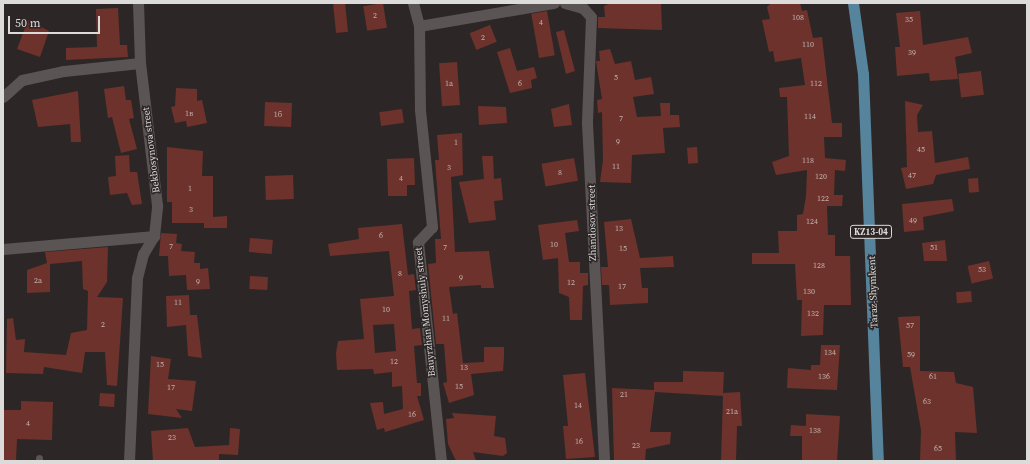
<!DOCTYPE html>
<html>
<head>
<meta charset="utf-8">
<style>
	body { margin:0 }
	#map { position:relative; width:1030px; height:464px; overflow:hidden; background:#2c2726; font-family:"Source Serif 4",serif }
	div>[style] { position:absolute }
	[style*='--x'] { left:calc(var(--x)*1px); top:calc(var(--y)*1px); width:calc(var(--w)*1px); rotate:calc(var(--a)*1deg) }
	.building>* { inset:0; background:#6d322b; transform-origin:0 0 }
	.service>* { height:7px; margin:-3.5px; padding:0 3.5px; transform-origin:3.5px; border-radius:3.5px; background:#5a5554 }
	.minor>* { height:11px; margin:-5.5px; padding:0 5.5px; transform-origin:5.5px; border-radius:5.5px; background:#5a5554 }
	.primary>* { height:11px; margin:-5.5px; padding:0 5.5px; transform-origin:5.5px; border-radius:5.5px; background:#57849d }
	span { translate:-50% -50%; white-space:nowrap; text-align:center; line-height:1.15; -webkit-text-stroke:3px #2c2726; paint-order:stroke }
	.number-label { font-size:8px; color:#c1b0ae }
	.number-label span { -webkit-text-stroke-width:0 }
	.shield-label span { padding:1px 3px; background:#2c2726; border:1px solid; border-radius:3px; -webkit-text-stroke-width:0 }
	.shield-label { font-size:9px; color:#dddada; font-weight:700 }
	.street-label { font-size:10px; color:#dddada }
	.frame { position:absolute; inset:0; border:4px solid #dddada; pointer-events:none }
	.scale { position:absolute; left:8px; top:16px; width:92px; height:18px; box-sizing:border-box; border:2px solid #dddada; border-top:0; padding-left:5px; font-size:12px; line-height:14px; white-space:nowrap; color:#dddada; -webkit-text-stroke:3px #2c2726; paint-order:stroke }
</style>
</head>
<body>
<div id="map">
	<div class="building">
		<div style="left:345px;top:3px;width:29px;height:12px;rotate:84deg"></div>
		<div style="left:383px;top:3px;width:25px;height:20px;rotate:81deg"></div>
		<div style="clip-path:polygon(610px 3px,661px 3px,662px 30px,598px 28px,598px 17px,605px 17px,604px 6px)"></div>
		<div style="clip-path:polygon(771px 3px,800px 3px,802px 11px,807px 10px,813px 38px,822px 37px,832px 123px,842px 123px,842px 137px,824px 137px,825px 158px,846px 160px,845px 171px,835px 170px,834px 195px,843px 195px,842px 206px,827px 206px,828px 235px,835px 235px,835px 256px,850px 256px,851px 305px,824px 305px,823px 335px,801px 336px,802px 300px,797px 300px,795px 264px,752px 264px,752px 253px,779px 253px,778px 231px,797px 231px,797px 215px,803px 214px,806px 196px,807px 170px,776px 175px,772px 162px,789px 156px,787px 97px,780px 97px,779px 88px,805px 85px,801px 58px,775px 62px,773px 51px,769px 52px,762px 20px,770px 19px,767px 7px)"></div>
		<div style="clip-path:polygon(118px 8px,120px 45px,127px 45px,128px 57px,66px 60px,66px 48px,97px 47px,96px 9px)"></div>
		<div style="left:547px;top:11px;width:45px;height:16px;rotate:80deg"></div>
		<div style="clip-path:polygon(920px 11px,923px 45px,968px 37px,972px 53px,955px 57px,958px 79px,930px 81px,929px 73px,897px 76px,895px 47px,900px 47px,896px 13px)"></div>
		<div style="clip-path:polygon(28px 20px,49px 31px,40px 57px,17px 49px)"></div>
		<div style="left:490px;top:25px;width:18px;height:22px;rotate:68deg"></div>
		<div style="clip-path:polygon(564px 30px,575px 71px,566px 74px,556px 32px)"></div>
		<div style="clip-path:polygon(510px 48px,517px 71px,534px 67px,537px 78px,531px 80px,532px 88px,510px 93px,497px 52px)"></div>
		<div style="clip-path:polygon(610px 49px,615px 64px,631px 61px,635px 80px,651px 77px,654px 94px,633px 97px,637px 117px,661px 116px,660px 103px,670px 103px,670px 115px,679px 115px,680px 127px,663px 128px,665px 153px,632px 155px,631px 183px,600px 182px,603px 160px,602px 112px,598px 113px,597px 100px,602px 99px,596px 61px,600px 61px,599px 51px)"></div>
		<div style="left:457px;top:62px;width:43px;height:18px;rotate:86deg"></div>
		<div style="left:981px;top:71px;width:24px;height:23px;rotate:83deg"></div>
		<div style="clip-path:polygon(124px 86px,126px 100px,131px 100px,134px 118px,129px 119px,137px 149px,121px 153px,112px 117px,108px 118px,104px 89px)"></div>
		<div style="clip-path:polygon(176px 88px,197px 89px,197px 101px,202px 100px,207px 123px,187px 127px,186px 121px,175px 123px,171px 107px,175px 106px)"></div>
		<div style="clip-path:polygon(78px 91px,81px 142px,71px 142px,70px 124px,38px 127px,32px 100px)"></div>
		<div style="clip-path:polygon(905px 101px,923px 105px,917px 115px,918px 132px,932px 131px,935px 163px,968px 157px,970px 169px,936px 175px,933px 184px,906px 189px,901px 168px,907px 167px)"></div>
		<div style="left:265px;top:102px;width:27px;height:24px;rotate:2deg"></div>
		<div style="clip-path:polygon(569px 104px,572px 125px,554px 127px,551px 109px)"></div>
		<div style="clip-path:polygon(478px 106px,506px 107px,507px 123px,479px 125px)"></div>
		<div style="left:402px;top:109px;width:14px;height:23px;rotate:82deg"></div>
		<div style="clip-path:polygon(462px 133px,463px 175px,451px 177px,455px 252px,489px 251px,494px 288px,481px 288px,481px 285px,449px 287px,453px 314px,457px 313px,463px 363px,484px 362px,484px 347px,504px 347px,504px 357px,503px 371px,471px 374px,474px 395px,449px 403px,443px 383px,447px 382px,444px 344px,436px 344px,428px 264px,436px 263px,435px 239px,441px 239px,435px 160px,439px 160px,437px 135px)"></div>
		<div style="clip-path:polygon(167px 147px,203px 151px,202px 176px,213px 176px,213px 217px,227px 216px,227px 228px,204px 228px,204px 223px,172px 223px,172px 202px,167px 202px)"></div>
		<div style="left:697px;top:147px;width:16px;height:10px;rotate:86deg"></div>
		<div style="clip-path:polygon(129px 155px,130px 172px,137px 172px,142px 204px,132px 205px,127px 193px,110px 195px,108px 177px,116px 176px,115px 156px)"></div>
		<div style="clip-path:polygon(482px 156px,493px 156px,494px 179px,501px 178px,503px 200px,494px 201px,496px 220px,469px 223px,459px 182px,484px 179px)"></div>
		<div style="clip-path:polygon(414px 158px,415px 185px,407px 185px,407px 196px,388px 196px,387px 159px)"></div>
		<div style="left:574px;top:158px;width:23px;height:33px;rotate:80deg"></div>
		<div style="left:293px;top:175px;width:24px;height:28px;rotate:88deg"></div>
		<div style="left:978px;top:178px;width:14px;height:10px;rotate:86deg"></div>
		<div style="clip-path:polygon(952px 199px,954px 211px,923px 217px,924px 230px,904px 232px,902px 204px)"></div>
		<div style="clip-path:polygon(631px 219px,640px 258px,673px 256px,674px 267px,640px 268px,642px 288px,648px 288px,648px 303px,610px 305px,609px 285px,602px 285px,601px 267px,608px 267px,604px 222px)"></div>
		<div style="clip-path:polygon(577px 220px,579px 231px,565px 233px,569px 262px,580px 262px,580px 273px,588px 273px,588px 285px,583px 286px,582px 320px,570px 320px,569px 297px,559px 293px,558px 258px,543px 260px,538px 225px)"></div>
		<div style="clip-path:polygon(evenodd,402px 224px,408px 275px,414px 274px,416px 290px,409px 291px,412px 329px,420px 328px,422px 345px,414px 346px,417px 383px,421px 383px,421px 396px,417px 396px,424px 420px,385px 432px,384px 428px,377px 430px,370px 403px,383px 402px,384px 414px,403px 409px,402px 386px,392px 387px,392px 372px,374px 374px,373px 369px,337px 370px,336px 353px,338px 341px,364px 339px,360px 299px,394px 296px,389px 251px,330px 256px,328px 244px,359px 239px,358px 228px,402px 224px,394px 324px,396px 351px,375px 353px,373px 325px,394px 324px)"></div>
		<div style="clip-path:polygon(161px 233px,177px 234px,176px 243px,182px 244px,181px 251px,195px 252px,194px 263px,200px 263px,200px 269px,208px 268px,210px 289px,187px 290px,186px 275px,169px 276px,168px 256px,159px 256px)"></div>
		<div style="left:250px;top:238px;width:23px;height:14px;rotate:5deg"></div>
		<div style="clip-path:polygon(945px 240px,947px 261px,924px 261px,922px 243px)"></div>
		<div style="clip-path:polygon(108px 247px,107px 282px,97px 297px,123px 298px,117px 386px,107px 385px,105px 352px,85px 352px,82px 373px,44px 367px,43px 374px,6px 373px,7px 319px,13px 318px,16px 340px,25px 339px,24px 352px,66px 355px,71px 333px,87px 330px,88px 291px,83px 289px,82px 261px,50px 264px,50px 292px,27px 293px,27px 270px,47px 263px,45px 252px)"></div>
		<div style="left:989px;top:261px;width:18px;height:22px;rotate:77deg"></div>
		<div style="left:250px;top:276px;width:18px;height:13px;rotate:3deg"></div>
		<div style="left:971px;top:291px;width:11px;height:15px;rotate:85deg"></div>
		<div style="clip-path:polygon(189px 295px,190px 315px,197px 315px,202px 358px,188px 356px,186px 325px,167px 327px,166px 296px)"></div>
		<div style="clip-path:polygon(920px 316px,920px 371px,954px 372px,956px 383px,973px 387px,977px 433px,955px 432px,956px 461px,920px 461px,921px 430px,910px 367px,903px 367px,898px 317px)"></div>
		<div style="clip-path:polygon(821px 345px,840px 345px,837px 390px,787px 388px,788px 368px,811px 370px,811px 365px,820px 365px)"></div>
		<div style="clip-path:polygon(151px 356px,171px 359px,168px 379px,196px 381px,192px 411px,176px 409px,182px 418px,148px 414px)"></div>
		<div style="clip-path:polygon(683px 371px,724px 372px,723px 393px,740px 392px,742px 426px,737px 426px,736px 461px,721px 461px,723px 396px,655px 392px,650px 432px,671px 432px,670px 444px,646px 449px,645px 461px,614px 461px,612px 388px,654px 390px,654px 382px,683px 382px)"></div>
		<div style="clip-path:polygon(585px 373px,595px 457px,566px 459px,563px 426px,568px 426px,563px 375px)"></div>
		<div style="left:100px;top:393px;width:15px;height:13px;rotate:4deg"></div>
		<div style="clip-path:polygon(21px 401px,53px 402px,52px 440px,17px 439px,16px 461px,3px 461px,3px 410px,21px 410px)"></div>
		<div style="clip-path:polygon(452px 413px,496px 416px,494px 436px,505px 438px,507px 453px,503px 456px,473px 452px,476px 461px,456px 461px,448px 444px,446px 419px,454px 418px)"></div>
		<div style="clip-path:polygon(806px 414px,840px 416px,837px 461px,802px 461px,802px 436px,790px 436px,791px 425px,806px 426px)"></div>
		<div style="clip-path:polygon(188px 428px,195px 447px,229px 445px,230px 428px,240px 429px,238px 455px,219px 454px,219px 461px,153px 461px,151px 431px)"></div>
	</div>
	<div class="service">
		<div style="--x:39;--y:461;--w:3;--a:-90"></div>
	</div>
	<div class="minor">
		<div style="--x:413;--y:3;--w:24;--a:75"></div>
		<div style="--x:419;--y:26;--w:84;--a:89.3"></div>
		<div style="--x:420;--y:110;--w:118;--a:84.1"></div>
		<div style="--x:432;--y:227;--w:21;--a:133"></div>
		<div style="--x:418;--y:242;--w:220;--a:84"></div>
		<div style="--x:565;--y:3;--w:19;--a:16"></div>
		<div style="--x:583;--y:8;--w:12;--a:48"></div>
		<div style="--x:591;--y:17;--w:106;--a:92.2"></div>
		<div style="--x:587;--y:123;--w:338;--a:87.1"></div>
		<div style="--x:419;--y:26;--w:137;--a:-9.7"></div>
		<div style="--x:3;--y:97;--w:25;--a:-42"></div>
		<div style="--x:22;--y:80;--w:43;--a:-12.1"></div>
		<div style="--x:64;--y:71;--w:76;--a:-6"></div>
		<div style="--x:3;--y:249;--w:152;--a:-4.9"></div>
		<div style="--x:129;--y:461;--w:183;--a:-87.5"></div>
		<div style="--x:137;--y:278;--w:25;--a:-76"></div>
		<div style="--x:143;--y:254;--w:21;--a:-59"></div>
		<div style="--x:154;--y:236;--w:31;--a:-84"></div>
		<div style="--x:157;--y:205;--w:143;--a:-96.8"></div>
		<div style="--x:140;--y:63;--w:60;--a:-91.9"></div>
	</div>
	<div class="primary">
		<div style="--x:853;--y:3;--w:72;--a:82"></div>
		<div style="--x:863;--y:74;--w:387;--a:87.8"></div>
	</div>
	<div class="number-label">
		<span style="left:375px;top:16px">2</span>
		<span style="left:798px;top:18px">108</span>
		<span style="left:909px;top:20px">35</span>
		<span style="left:541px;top:23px">4</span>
		<span style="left:483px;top:38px">2</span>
		<span style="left:808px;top:45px">110</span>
		<span style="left:912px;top:53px">39</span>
		<span style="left:616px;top:78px">5</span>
		<span style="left:449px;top:84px">1а</span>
		<span style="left:520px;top:84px">6</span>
		<span style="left:816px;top:84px">112</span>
		<span style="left:189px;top:114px">1в</span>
		<span style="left:278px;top:115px">1б</span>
		<span style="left:810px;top:117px">114</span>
		<span style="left:621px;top:119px">7</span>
		<span style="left:618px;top:142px">9</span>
		<span style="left:456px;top:143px">1</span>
		<span style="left:921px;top:150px">45</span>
		<span style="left:808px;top:161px">118</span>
		<span style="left:616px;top:167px">11</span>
		<span style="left:449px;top:168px">3</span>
		<span style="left:560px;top:173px">8</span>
		<span style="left:912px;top:176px">47</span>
		<span style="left:821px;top:177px">120</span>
		<span style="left:401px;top:179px">4</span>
		<span style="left:190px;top:189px">1</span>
		<span style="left:823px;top:199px">122</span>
		<span style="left:191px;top:210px">3</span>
		<span style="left:913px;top:221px">49</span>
		<span style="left:812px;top:222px">124</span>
		<span style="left:619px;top:229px">13</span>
		<span style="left:381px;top:236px">6</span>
		<span style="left:554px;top:245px">10</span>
		<span style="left:171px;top:247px">7</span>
		<span style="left:445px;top:248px">7</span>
		<span style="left:934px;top:248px">51</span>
		<span style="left:623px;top:249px">15</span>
		<span style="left:819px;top:266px">128</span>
		<span style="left:982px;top:270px">53</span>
		<span style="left:400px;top:274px">8</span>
		<span style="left:461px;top:278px">9</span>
		<span style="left:38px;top:281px">2а</span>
		<span style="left:198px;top:282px">9</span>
		<span style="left:571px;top:283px">12</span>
		<span style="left:622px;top:287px">17</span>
		<span style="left:809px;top:292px">130</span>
		<span style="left:178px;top:303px">11</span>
		<span style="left:386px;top:310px">10</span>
		<span style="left:813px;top:314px">132</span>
		<span style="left:446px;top:319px">11</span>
		<span style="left:103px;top:325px">2</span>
		<span style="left:910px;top:326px">57</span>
		<span style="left:830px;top:353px">134</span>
		<span style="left:911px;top:355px">59</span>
		<span style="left:394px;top:362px">12</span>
		<span style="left:160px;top:365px">15</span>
		<span style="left:464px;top:368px">13</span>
		<span style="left:824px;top:377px">136</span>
		<span style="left:933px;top:377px">61</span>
		<span style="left:459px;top:387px">15</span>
		<span style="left:171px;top:388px">17</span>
		<span style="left:624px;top:395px">21</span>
		<span style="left:927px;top:402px">63</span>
		<span style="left:578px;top:406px">14</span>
		<span style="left:732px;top:412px">21а</span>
		<span style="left:412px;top:415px">16</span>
		<span style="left:28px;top:424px">4</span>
		<span style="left:815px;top:431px">138</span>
		<span style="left:172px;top:438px">23</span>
		<span style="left:579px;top:442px">16</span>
		<span style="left:636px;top:446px">23</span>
		<span style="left:938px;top:449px">65</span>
	</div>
	<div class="shield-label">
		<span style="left:871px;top:232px">KZ13-04</span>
	</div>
	<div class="street-label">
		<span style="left:151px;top:150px;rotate:-97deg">Bekbosynova street</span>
		<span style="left:592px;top:223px;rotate:-91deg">Zhandosov street</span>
		<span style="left:873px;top:292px;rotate:-92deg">Taraz-Shymkent</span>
		<span style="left:425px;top:312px;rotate:-96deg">Bauyrzhan Momyshuly street</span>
	</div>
	<div class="frame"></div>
	<div class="scale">50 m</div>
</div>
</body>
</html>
